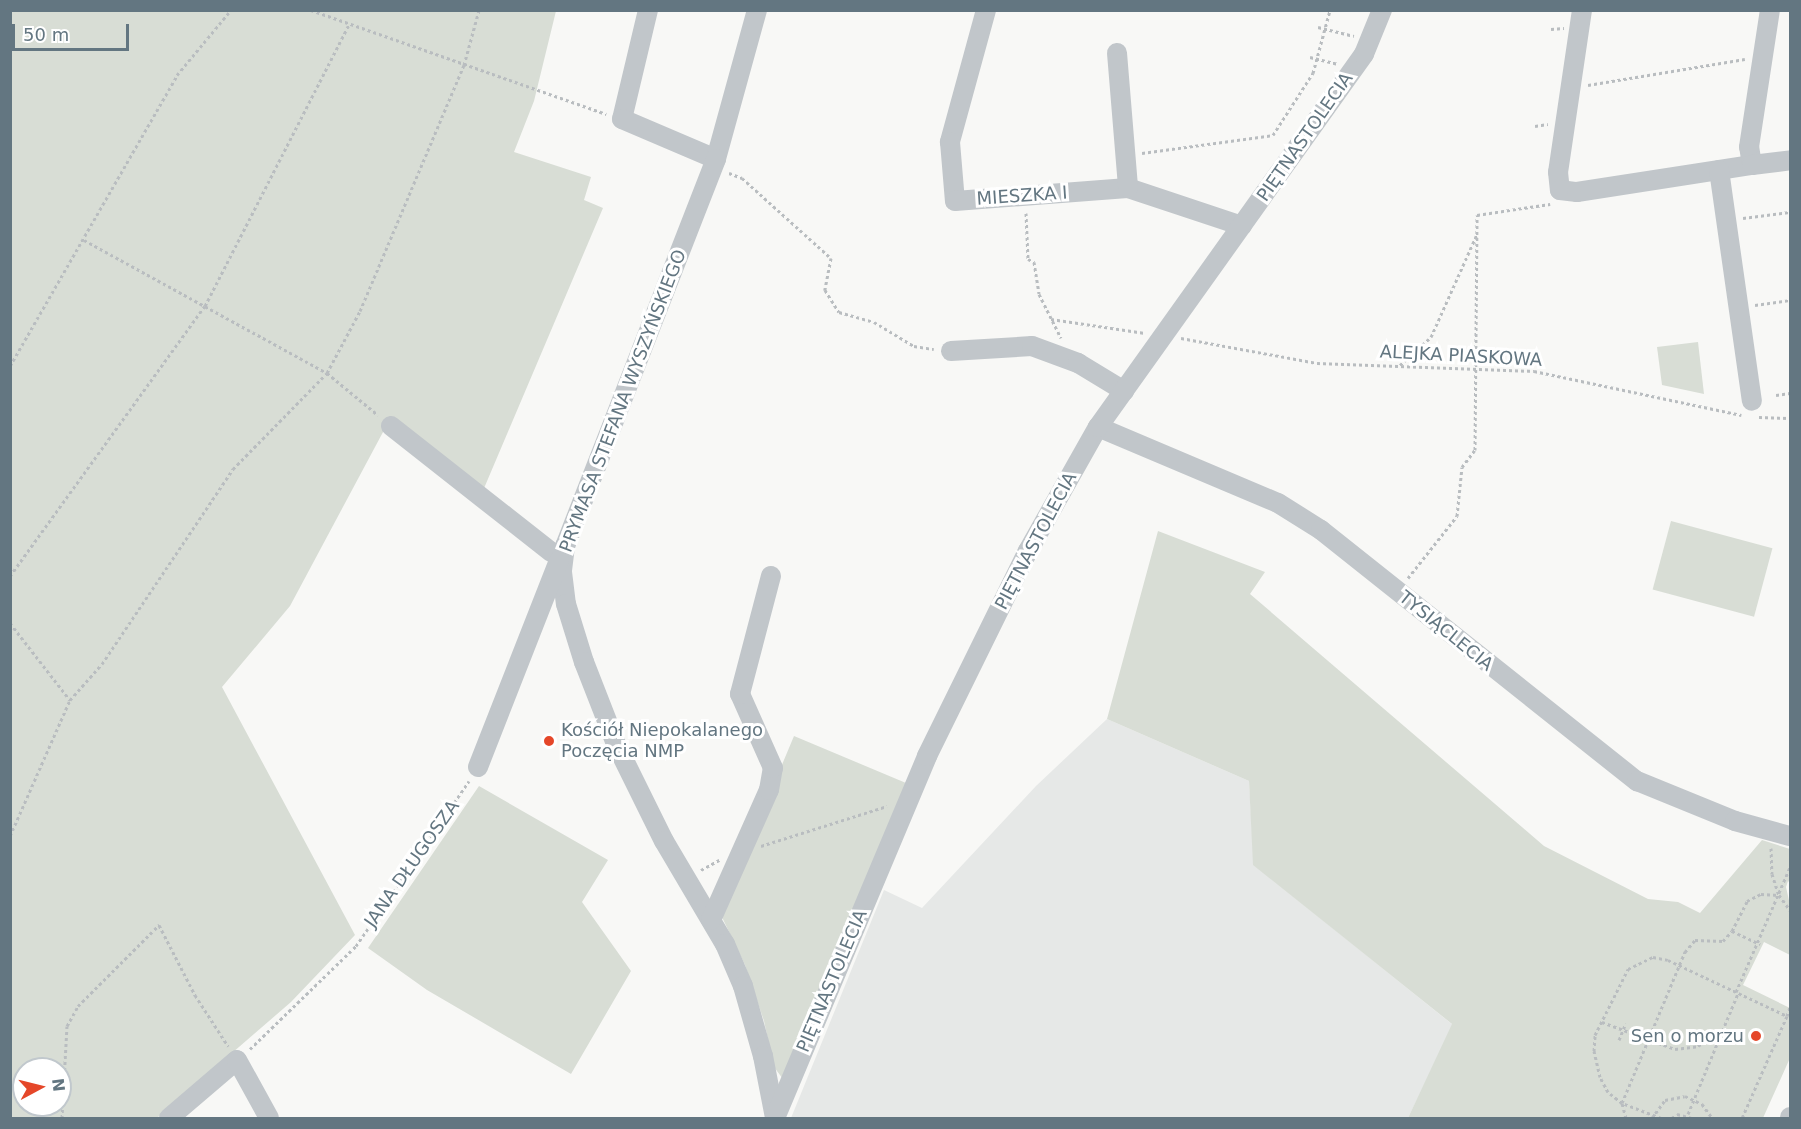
<!DOCTYPE html>
<html>
<head>
<meta charset="utf-8">
<style>
	body { margin:0 }
	#map { position:relative; width:1801px; height:1129px; overflow:hidden; background:#f8f8f6; font-family:"DejaVu Sans",sans-serif }
	div>[style] { position:absolute }
	[style*='--x'] { left:calc(var(--x)*1px); top:calc(var(--y)*1px); width:calc(var(--w)*1px); rotate:calc(var(--a)*1deg) }
	.built>* { inset:0; background:#e6e8e7 }
	.green>* { inset:0; background:#d8ddd5; transform-origin:0 0 }
	.path>* { height:3px; margin-top:-1.5px; transform-origin:0; background:repeating-linear-gradient(90deg,#b9bdc0 0 3px,transparent 0 6px) }
	.minor>* { height:20px; margin:-10px; padding:0 10px; transform-origin:10px; border-radius:10px; background:#c1c6ca }
	.dots>* { width:16px; height:16px; translate:-50% -50%; box-sizing:border-box; border:3px solid #fff; border-radius:50% }
	span { translate:-50% -50%; white-space:nowrap; text-align:center; line-height:1.15; -webkit-text-stroke:6px #fff; paint-order:stroke }
	.street-label { font-size:18px; color:#637681 }
	.poi-label { font-size:18px; color:#637681 }
	.left { translate:0 -50%; text-align:left }
	.right { translate:-100% -50%; text-align:right }
	.frame { position:absolute; inset:0; border:12px solid #637681; pointer-events:none }
	.north { position:absolute; left:12px; top:1057px; width:60px; height:60px; box-sizing:border-box; background:#fff; border:2px solid #c1c8cd; border-radius:50%; rotate:83deg; font-size:16px; font-weight:700; line-height:24px; text-align:center; color:#637681 }
	.north::after { content:''; display:block; margin:auto; width:21px; height:27px; background:#e54729; clip-path:polygon(50% 0,100% 100%,50% 72%,0 100%) }
	.scale { position:absolute; left:12px; top:24px; width:117px; height:27px; box-sizing:border-box; border:3px solid #637681; border-top:0; padding-left:8px; font-size:18px; line-height:21px; white-space:nowrap; color:#637681; -webkit-text-stroke:4px #fff; paint-order:stroke }
</style>
</head>
<body>
<div id="map">
	<div class="built">
		<div style="clip-path:polygon(1107px 719px,1249px 781px,1254px 865px,1453px 1025px,1408px 1118px,791px 1118px,884px 890px,922px 908px,1036px 786px)"></div>
	</div>
	<div class="green">
		<div style="clip-path:polygon(evenodd,10px 11px,556px 11px,534px 101px,514px 152px,591px 177px,584px 200px,603px 208px,482px 493px,390px 419px,290px 606px,222px 687px,355px 935px,291px 1002px,157px 1118px,11px 1118px,10px 11px,24px 1069px,60px 1069px,60px 1105px,24px 1105px,24px 1069px)"></div>
		<div style="clip-path:polygon(1698px 342px,1704px 394px,1662px 385px,1657px 347px)"></div>
		<div style="left:1671px;top:521px;width:105px;height:71px;rotate:15deg"></div>
		<div style="clip-path:polygon(1158px 531px,1265px 572px,1250px 594px,1544px 846px,1648px 899px,1678px 902px,1700px 913px,1762px 840px,1790px 849px,1790px 883px,1788px 881px,1786px 887px,1790px 905px,1790px 955px,1764px 942px,1743px 985px,1790px 1008px,1790px 1058px,1763px 1118px,1408px 1118px,1452px 1024px,1253px 865px,1249px 781px,1107px 719px)"></div>
		<div style="clip-path:polygon(794px 736px,906px 783px,783px 1079px,774px 1067px,764px 1021px,745px 965px,720px 913px)"></div>
		<div style="clip-path:polygon(479px 786px,608px 860px,582px 902px,631px 971px,571px 1074px,427px 990px,368px 948px)"></div>
	</div>
	<div class="path">
		<div style="--x:311;--y:10;--w:313;--a:19.4"></div>
		<div style="--x:1318;--y:27;--w:37;--a:14"></div>
		<div style="--x:1551;--y:29;--w:13;--a:-4"></div>
		<div style="--x:1310;--y:57;--w:29;--a:14"></div>
		<div style="--x:1588;--y:85;--w:159;--a:-9.4"></div>
		<div style="--x:1535;--y:126;--w:13;--a:-9"></div>
		<div style="--x:1142;--y:153;--w:132;--a:-7.8"></div>
		<div style="--x:1273;--y:135;--w:74;--a:-57.2"></div>
		<div style="--x:1313;--y:73;--w:65;--a:-74.9"></div>
		<div style="--x:729;--y:173;--w:14;--a:21"></div>
		<div style="--x:742;--y:178;--w:120;--a:42"></div>
		<div style="--x:831;--y:258;--w:33;--a:101"></div>
		<div style="--x:825;--y:290;--w:26;--a:58"></div>
		<div style="--x:839;--y:312;--w:36;--a:16"></div>
		<div style="--x:874;--y:322;--w:47;--a:31"></div>
		<div style="--x:914;--y:346;--w:20;--a:9"></div>
		<div style="--x:1026;--y:213;--w:46;--a:87.5"></div>
		<div style="--x:1028;--y:259;--w:7;--a:27"></div>
		<div style="--x:1034;--y:262;--w:32;--a:81"></div>
		<div style="--x:1039;--y:294;--w:49;--a:63.4"></div>
		<div style="--x:1743;--y:218;--w:47;--a:-7.3"></div>
		<div style="--x:84;--y:240;--w:277;--a:28.7"></div>
		<div style="--x:327;--y:373;--w:66;--a:39.5"></div>
		<div style="--x:1755;--y:305;--w:35;--a:-8"></div>
		<div style="--x:1051;--y:319;--w:95;--a:8.5"></div>
		<div style="--x:1181;--y:338;--w:138;--a:10.4"></div>
		<div style="--x:1317;--y:363;--w:217;--a:2.1"></div>
		<div style="--x:1534;--y:371;--w:212;--a:12"></div>
		<div style="--x:1400;--y:365;--w:42;--a:-42.1"></div>
		<div style="--x:1431;--y:337;--w:113;--a:-65.9"></div>
		<div style="--x:10;--y:366;--w:336;--a:-60.1"></div>
		<div style="--x:177;--y:75;--w:85;--a:-50.3"></div>
		<div style="--x:1776;--y:395;--w:14;--a:-8"></div>
		<div style="--x:1759;--y:417;--w:31;--a:2"></div>
		<div style="--x:10;--y:576;--w:333;--a:-54.2"></div>
		<div style="--x:205;--y:306;--w:317;--a:-62.9"></div>
		<div style="--x:1408;--y:578;--w:79;--a:-51.7"></div>
		<div style="--x:1457;--y:516;--w:49;--a:-84.2"></div>
		<div style="--x:1462;--y:467;--w:21;--a:-53"></div>
		<div style="--x:1475;--y:450;--w:235;--a:-89.5"></div>
		<div style="--x:1477;--y:215;--w:74;--a:-8.6"></div>
		<div style="--x:10;--y:623;--w:98;--a:52.1"></div>
		<div style="--x:70;--y:700;--w:48;--a:-48.4"></div>
		<div style="--x:102;--y:664;--w:235;--a:-56.1"></div>
		<div style="--x:233;--y:469;--w:134;--a:-45.6"></div>
		<div style="--x:327;--y:373;--w:70;--a:-62"></div>
		<div style="--x:360;--y:311;--w:267;--a:-67.1"></div>
		<div style="--x:464;--y:65;--w:57;--a:-74.7"></div>
		<div style="--x:10;--y:836;--w:149;--a:-66.2"></div>
		<div style="--x:761;--y:846;--w:132;--a:-17.6"></div>
		<div style="--x:1771;--y:848;--w:26;--a:88"></div>
		<div style="--x:1772;--y:874;--w:22;--a:72"></div>
		<div style="--x:1779;--y:895;--w:19;--a:54"></div>
		<div style="--x:701;--y:870;--w:21;--a:-29"></div>
		<div style="--x:1732;--y:931;--w:31;--a:25"></div>
		<div style="--x:1736;--y:992;--w:136;--a:-66.6"></div>
		<div style="--x:1787;--y:1016;--w:9;--a:-72"></div>
		<div style="--x:1602;--y:1022;--w:78;--a:20.3"></div>
		<div style="--x:1675;--y:1049;--w:23;--a:-7"></div>
		<div style="--x:1698;--y:1046;--w:31;--a:-33"></div>
		<div style="--x:1619;--y:1040;--w:18;--a:-68"></div>
		<div style="--x:250;--y:1049;--w:148;--a:-44.2"></div>
		<div style="--x:356;--y:946;--w:200;--a:-55.6"></div>
		<div style="--x:1688;--y:1114;--w:131;--a:-67.5"></div>
		<div style="--x:62;--y:1118;--w:92;--a:-86.9"></div>
		<div style="--x:67;--y:1026;--w:23;--a:-61"></div>
		<div style="--x:78;--y:1006;--w:115;--a:-45"></div>
		<div style="--x:159;--y:925;--w:79;--a:62.8"></div>
		<div style="--x:195;--y:995;--w:61;--a:57.1"></div>
		<div style="--x:1626;--y:1118;--w:16;--a:-105"></div>
		<div style="--x:1622;--y:1103;--w:18;--a:-142"></div>
		<div style="--x:1608;--y:1092;--w:17;--a:-118"></div>
		<div style="--x:1600;--y:1077;--w:27;--a:-103"></div>
		<div style="--x:1594;--y:1051;--w:16;--a:-86"></div>
		<div style="--x:1595;--y:1035;--w:74;--a:-63.4"></div>
		<div style="--x:1628;--y:969;--w:28;--a:-26"></div>
		<div style="--x:1653;--y:957;--w:15;--a:11"></div>
		<div style="--x:1668;--y:960;--w:132;--a:25.2"></div>
		<div style="--x:1787;--y:1016;--w:111;--a:113.8"></div>
		<div style="--x:1652;--y:1118;--w:22;--a:-54"></div>
		<div style="--x:1665;--y:1100;--w:20;--a:-11"></div>
		<div style="--x:1685;--y:1096;--w:19;--a:25"></div>
		<div style="--x:1702;--y:1104;--w:17;--a:54"></div>
		<div style="--x:1661;--y:1118;--w:42;--a:-159"></div>
		<div style="--x:1622;--y:1103;--w:164;--a:-67.4"></div>
		<div style="--x:1685;--y:952;--w:16;--a:-50"></div>
		<div style="--x:1695;--y:940;--w:28;--a:2"></div>
		<div style="--x:1723;--y:941;--w:13;--a:-48"></div>
		<div style="--x:1732;--y:931;--w:34;--a:-63"></div>
		<div style="--x:1747;--y:901;--w:16;--a:-27"></div>
		<div style="--x:1761;--y:894;--w:18;--a:3"></div>
		<div style="--x:1672;--y:1118;--w:6;--a:-39"></div>
		<div style="--x:1677;--y:1114;--w:16;--a:15"></div>
	</div>
	<div class="minor">
		<div style="--x:648;--y:10;--w:112;--a:103.4"></div>
		<div style="--x:622;--y:119;--w:102;--a:23.1"></div>
		<div style="--x:757;--y:10;--w:155;--a:105.4"></div>
		<div style="--x:716;--y:159;--w:415;--a:111.3"></div>
		<div style="--x:565;--y:546;--w:26;--a:97"></div>
		<div style="--x:562;--y:572;--w:32;--a:83"></div>
		<div style="--x:566;--y:604;--w:61;--a:72.8"></div>
		<div style="--x:584;--y:662;--w:88;--a:68.7"></div>
		<div style="--x:616;--y:744;--w:108;--a:63.7"></div>
		<div style="--x:664;--y:841;--w:120;--a:59.4"></div>
		<div style="--x:725;--y:944;--w:46;--a:66.8"></div>
		<div style="--x:743;--y:986;--w:73;--a:74.1"></div>
		<div style="--x:763;--y:1056;--w:63;--a:79"></div>
		<div style="--x:986;--y:10;--w:137;--a:105.3"></div>
		<div style="--x:950;--y:142;--w:59;--a:85.2"></div>
		<div style="--x:955;--y:201;--w:173;--a:-4.3"></div>
		<div style="--x:1128;--y:188;--w:120;--a:18.4"></div>
		<div style="--x:1582;--y:10;--w:164;--a:98.4"></div>
		<div style="--x:1558;--y:172;--w:18;--a:84"></div>
		<div style="--x:1560;--y:190;--w:17;--a:7"></div>
		<div style="--x:1577;--y:192;--w:177;--a:-8.8"></div>
		<div style="--x:1752;--y:165;--w:18;--a:-99"></div>
		<div style="--x:1749;--y:147;--w:139;--a:-81.3"></div>
		<div style="--x:1117;--y:53;--w:135;--a:85.3"></div>
		<div style="--x:1752;--y:165;--w:38;--a:-7"></div>
		<div style="--x:1719;--y:170;--w:233;--a:81.9"></div>
		<div style="--x:951;--y:351;--w:81;--a:-3.5"></div>
		<div style="--x:1032;--y:346;--w:49;--a:20.3"></div>
		<div style="--x:1078;--y:363;--w:54;--a:31.3"></div>
		<div style="--x:391;--y:426;--w:204;--a:38.2"></div>
		<div style="--x:1098;--y:427;--w:195;--a:22.9"></div>
		<div style="--x:1278;--y:503;--w:51;--a:32.1"></div>
		<div style="--x:1321;--y:530;--w:404;--a:38.5"></div>
		<div style="--x:1637;--y:781;--w:106;--a:22.2"></div>
		<div style="--x:1735;--y:821;--w:57;--a:15.3"></div>
		<div style="--x:478;--y:767;--w:222;--a:-68.6"></div>
		<div style="--x:711;--y:920;--w:142;--a:-66"></div>
		<div style="--x:769;--y:790;--w:22;--a:-80"></div>
		<div style="--x:773;--y:768;--w:81;--a:-114"></div>
		<div style="--x:740;--y:694;--w:122;--a:-75.3"></div>
		<div style="--x:169;--y:1118;--w:89;--a:-40.5"></div>
		<div style="--x:237;--y:1060;--w:66;--a:61.1"></div>
		<div style="--x:775;--y:1118;--w:393;--a:-67.2"></div>
		<div style="--x:927;--y:756;--w:229;--a:-63.8"></div>
		<div style="--x:1028;--y:551;--w:142;--a:-60.6"></div>
		<div style="--x:1098;--y:427;--w:458;--a:-54.5"></div>
		<div style="--x:1364;--y:54;--w:48;--a:-67.8"></div>
		<div style="--x:1790;--y:1118;--w:1;--a:-90"></div>
	</div>
	<div class="dots">
		<div style="left:549px;top:741px;background:#e54729"></div>
		<div style="left:1756px;top:1036px;background:#e54729"></div>
	</div>
	<div class="street-label">
		<span style="left:1305px;top:137px;rotate:-55deg">PIĘTNASTOLECIA</span>
		<span style="left:1022px;top:196px;rotate:-4deg">MIESZKA I</span>
		<span style="left:1461px;top:356px;rotate:3deg">ALEJKA PIASKOWA</span>
		<span style="left:623px;top:401px;rotate:-69deg">PRYMASA STEFANA WYSZYŃSKIEGO</span>
		<span style="left:1036px;top:541px;rotate:-62deg">PIĘTNASTOLECIA</span>
		<span style="left:1446px;top:631px;rotate:39deg">TYSIĄCLECIA</span>
		<span style="left:412px;top:864px;rotate:-55deg">JANA DŁUGOSZA</span>
		<span style="left:832px;top:981px;rotate:-67deg">PIĘTNASTOLECIA</span>
	</div>
	<div class="poi-label">
		<span class="left" style="left:561px;top:741px">Kościół Niepokalanego<br>Poczęcia NMP</span>
		<span class="right" style="left:1744px;top:1036px">Sen o morzu</span>
	</div>
	<div class="frame"></div>
	<div class="north">N</div>
	<div class="scale">50 m</div>
</div>
</body>
</html>
